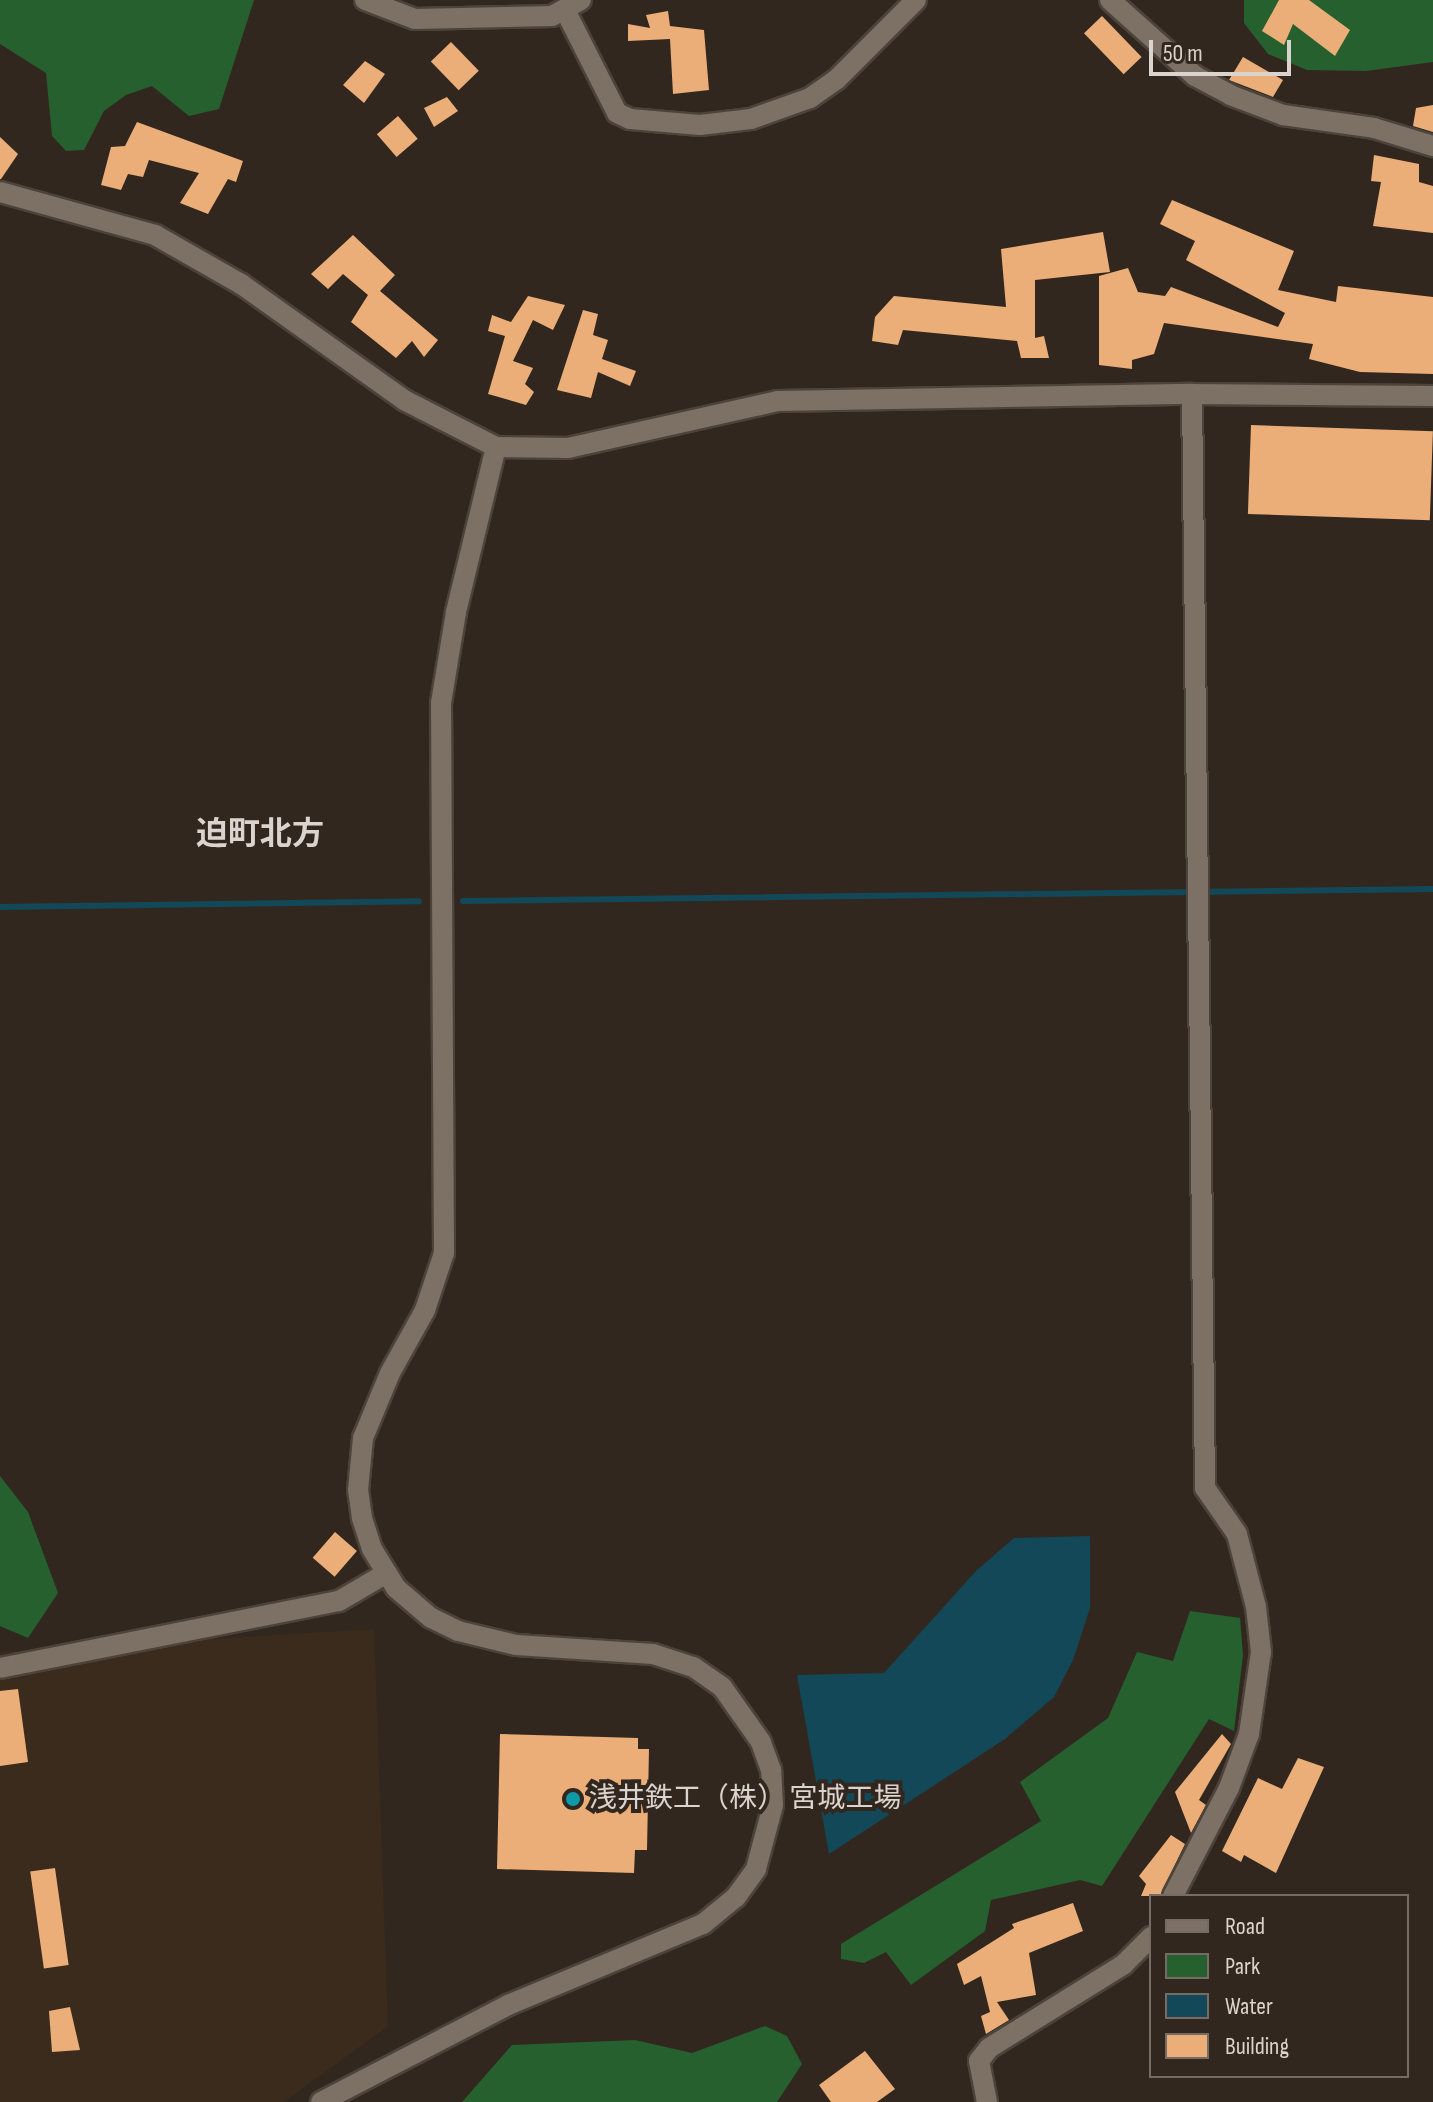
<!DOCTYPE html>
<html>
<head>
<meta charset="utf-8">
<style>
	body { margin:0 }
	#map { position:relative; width:1433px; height:2102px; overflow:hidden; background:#32271e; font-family:"Sofia Sans Condensed","Noto Sans JP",sans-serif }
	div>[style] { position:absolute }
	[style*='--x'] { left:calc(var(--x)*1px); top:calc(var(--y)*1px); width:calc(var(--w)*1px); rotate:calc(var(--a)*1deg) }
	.built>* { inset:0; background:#3b2b1d }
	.green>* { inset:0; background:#26602e }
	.water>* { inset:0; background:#124858 }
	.stream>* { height:6px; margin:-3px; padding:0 3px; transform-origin:3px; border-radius:3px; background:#124858 }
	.building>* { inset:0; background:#ebae78; transform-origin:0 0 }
	.roads { filter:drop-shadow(2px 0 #4c433a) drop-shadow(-2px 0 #4c433a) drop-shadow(0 2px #4c433a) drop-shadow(0 -2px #4c433a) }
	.minor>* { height:20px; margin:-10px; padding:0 10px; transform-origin:10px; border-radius:10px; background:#7d7065 }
	.dots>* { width:22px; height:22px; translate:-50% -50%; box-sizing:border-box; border:4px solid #32271e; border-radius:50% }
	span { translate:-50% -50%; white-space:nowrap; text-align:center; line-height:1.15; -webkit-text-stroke:8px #32271e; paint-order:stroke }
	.poi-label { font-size:28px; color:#dbd3cd }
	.left { translate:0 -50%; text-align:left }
	.quarter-label { font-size:32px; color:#dbd3cd; font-weight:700 }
	.legend { position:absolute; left:1149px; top:1894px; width:260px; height:184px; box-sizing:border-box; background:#32271e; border:2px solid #766c64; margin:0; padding:10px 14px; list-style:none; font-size:24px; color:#dbd3cd }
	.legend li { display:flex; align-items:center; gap:16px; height:40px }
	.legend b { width:40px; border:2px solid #766c64 }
	.scale { position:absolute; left:1149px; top:40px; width:142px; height:36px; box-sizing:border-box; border:4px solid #dbd3cd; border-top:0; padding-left:10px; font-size:24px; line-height:28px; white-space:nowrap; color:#dbd3cd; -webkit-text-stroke:6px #32271e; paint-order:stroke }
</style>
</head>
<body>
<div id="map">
	<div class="built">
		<div style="clip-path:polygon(374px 1629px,388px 2026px,284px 2102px,0 2102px,0 1652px)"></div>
	</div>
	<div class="green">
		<div style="clip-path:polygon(0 0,254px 0,219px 109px,189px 116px,152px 86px,126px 95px,104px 111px,84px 150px,66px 151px,52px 136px,46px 73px,0 44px)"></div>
		<div style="clip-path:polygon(1244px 0,1433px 0,1433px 62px,1366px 71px,1307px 70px,1268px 54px,1244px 23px)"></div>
		<div style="clip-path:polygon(0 1476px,28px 1512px,58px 1593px,28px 1638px,0 1626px)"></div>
		<div style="clip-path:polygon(1190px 1611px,1240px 1618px,1243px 1655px,1234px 1731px,1209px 1719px,1102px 1886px,1080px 1880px,991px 1900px,985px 1931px,911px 1985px,886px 1952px,864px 1963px,841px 1959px,841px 1944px,1041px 1821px,1020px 1782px,1108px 1718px,1137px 1652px,1173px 1661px)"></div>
		<div style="clip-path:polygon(765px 2026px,787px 2036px,802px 2064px,777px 2102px,462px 2102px,512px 2045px,635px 2040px,692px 2053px)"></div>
	</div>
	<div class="water">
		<div style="clip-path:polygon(1090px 1536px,1090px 1608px,1073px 1660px,1054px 1697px,1005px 1739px,829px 1854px,797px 1675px,884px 1673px,976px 1571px,1014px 1538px)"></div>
	</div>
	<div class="stream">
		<div style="--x:463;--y:901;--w:970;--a:-0.71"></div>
		<div style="--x:0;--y:907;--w:419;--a:-0.8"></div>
	</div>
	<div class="building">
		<div style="clip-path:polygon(1279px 0,1309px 0,1350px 30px,1335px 56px,1293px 24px,1284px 45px,1262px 31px)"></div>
		<div style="clip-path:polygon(668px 11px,670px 26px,704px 30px,709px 90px,673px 94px,670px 39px,628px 41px,628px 24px,650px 28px,646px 15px)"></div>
		<div style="left:1102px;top:16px;width:57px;height:25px;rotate:46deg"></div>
		<div style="left:451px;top:42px;width:40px;height:28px;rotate:46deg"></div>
		<div style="clip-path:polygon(1243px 57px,1283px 80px,1273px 97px,1229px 80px)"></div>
		<div style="clip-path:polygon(365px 61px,385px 74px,364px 103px,343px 85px)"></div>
		<div style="clip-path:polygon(447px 97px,458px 111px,434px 127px,424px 108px)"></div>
		<div style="clip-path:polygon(1433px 105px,1433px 132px,1413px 126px,1416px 108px)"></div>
		<div style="left:398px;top:116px;width:30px;height:28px;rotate:49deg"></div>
		<div style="clip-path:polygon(137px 122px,243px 161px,236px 182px,228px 179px,208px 214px,180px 203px,199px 173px,149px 160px,143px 177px,128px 174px,121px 190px,101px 185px,111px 147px,125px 146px)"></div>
		<div style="clip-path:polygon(0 137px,18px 154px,1px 179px,0 179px)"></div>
		<div style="clip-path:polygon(1374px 155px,1419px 164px,1419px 182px,1433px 186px,1433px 233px,1373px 226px,1381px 182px,1371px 181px)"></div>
		<div style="clip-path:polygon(1172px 200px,1294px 251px,1278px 290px,1336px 302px,1338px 286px,1433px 297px,1433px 374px,1360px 372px,1309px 359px,1313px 344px,1164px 323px,1154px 354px,1132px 360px,1132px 369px,1099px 365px,1099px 276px,1128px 268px,1138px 292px,1165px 296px,1171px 287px,1278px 327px,1285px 313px,1186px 260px,1195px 241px,1160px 224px)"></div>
		<div style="clip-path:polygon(1103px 232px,1110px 272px,1035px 280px,1035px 338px,1044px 336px,1049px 358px,1021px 358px,1017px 341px,903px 330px,898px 345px,872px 341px,875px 317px,894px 296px,1006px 307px,1001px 249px)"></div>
		<div style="clip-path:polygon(353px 235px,395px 275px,380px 291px,438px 340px,424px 357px,412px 341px,396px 358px,351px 322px,368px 295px,343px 274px,328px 289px,311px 274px)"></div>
		<div style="clip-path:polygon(528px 296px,565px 305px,553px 330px,533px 320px,513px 361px,533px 368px,525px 384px,534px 392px,526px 405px,488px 394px,505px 336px,488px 331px,492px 315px,511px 322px)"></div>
		<div style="clip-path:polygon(583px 310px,598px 314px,593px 335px,608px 340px,602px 359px,636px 371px,630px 386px,598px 372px,591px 398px,557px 390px)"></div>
		<div style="left:1251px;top:425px;width:182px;height:89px;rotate:2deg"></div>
		<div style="left:335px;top:1532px;width:29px;height:34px;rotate:41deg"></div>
		<div style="clip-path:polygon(18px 1689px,28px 1762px,0 1766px,0 1691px)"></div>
		<div style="clip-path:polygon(500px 1734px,638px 1738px,638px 1749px,649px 1749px,647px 1850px,635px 1850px,634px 1873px,497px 1869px)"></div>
		<div style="clip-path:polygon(1222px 1734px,1231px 1744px,1199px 1800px,1206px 1805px,1191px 1833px,1175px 1792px)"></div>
		<div style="clip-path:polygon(1298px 1758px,1324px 1767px,1276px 1873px,1244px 1855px,1241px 1862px,1222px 1851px,1258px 1778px,1282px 1789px)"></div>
		<div style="clip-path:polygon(1171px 1835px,1185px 1844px,1160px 1896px,1141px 1896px,1146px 1884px,1139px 1876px)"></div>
		<div style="left:55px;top:1868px;width:98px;height:25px;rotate:82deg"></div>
		<div style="clip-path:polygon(1073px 1903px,1083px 1931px,1029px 1953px,1036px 1995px,997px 2002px,1009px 2020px,986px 2034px,981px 2016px,990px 2012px,981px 1976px,964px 1985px,957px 1964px,1014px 1928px,1012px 1924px)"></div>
		<div style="clip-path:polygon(70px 2007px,80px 2050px,52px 2052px,49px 2011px)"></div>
		<div style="clip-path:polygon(865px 2051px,895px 2089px,877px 2102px,831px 2102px,819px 2085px)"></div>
	</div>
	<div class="roads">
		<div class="minor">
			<div style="--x:365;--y:0;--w:53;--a:20.8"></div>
			<div style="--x:415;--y:19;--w:137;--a:-1.3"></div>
			<div style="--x:552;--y:16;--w:33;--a:-29"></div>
			<div style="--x:1110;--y:0;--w:114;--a:41.8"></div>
			<div style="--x:1195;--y:76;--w:40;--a:28"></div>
			<div style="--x:1230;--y:95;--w:57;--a:20.7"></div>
			<div style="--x:1283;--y:115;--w:92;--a:8.1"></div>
			<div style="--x:1374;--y:128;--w:62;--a:17"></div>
			<div style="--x:566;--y:12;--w:113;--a:63.2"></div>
			<div style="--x:617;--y:113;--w:14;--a:25"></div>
			<div style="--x:630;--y:119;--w:70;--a:4.9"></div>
			<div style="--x:700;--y:125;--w:51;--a:-6.7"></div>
			<div style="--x:751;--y:119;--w:63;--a:-19.6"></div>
			<div style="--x:810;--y:98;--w:32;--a:-35"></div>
			<div style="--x:836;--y:80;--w:113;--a:-45"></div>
			<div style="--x:0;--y:192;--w:161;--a:15.5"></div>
			<div style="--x:155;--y:235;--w:99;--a:29.7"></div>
			<div style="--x:241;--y:284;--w:200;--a:35.4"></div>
			<div style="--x:404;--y:400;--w:103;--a:27.1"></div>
			<div style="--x:496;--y:447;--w:72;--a:0.8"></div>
			<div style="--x:568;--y:448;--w:215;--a:-12.6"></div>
			<div style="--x:778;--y:401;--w:414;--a:-1"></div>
			<div style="--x:1192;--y:394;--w:241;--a:0.5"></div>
			<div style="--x:0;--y:1668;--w:346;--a:-11.2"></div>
			<div style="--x:339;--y:1601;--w:53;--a:-30.4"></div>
			<div style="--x:1173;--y:1896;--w:122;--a:-62.6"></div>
			<div style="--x:1229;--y:1788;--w:58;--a:-69.7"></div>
			<div style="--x:1249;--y:1734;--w:83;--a:-81.7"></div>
			<div style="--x:1261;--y:1652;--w:45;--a:-96.3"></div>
			<div style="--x:1256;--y:1607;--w:75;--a:-104.6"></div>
			<div style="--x:1237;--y:1534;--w:56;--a:-124.8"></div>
			<div style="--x:1205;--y:1488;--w:1094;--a:-90.68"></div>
			<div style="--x:321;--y:2102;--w:211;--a:-27.4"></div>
			<div style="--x:508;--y:2005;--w:211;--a:-22.6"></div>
			<div style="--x:703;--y:1924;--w:43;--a:-39.3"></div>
			<div style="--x:736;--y:1897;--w:34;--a:-54"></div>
			<div style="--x:756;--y:1869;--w:66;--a:-75.1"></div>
			<div style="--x:773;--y:1805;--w:35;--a:-93"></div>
			<div style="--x:771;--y:1770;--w:30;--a:-110"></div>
			<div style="--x:761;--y:1742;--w:67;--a:-125.3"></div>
			<div style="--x:722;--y:1687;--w:35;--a:-145"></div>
			<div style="--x:693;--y:1667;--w:42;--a:-162"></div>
			<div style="--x:653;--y:1654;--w:137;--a:-176.2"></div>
			<div style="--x:516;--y:1645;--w:60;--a:-166.4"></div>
			<div style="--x:458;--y:1631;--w:30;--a:-154"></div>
			<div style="--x:431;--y:1618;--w:46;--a:-139.4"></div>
			<div style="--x:396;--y:1588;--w:46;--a:-121.6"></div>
			<div style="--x:372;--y:1549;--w:33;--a:-108"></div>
			<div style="--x:362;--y:1518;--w:28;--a:-98"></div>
			<div style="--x:358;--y:1490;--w:52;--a:-84.5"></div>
			<div style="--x:363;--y:1438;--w:70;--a:-67.4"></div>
			<div style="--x:390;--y:1373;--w:72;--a:-60.9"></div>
			<div style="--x:425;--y:1310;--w:60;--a:-71.6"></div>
			<div style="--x:444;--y:1253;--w:550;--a:-90.31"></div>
			<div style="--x:441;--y:703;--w:92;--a:-80.6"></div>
			<div style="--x:456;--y:612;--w:170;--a:-76.4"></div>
			<div style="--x:987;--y:2102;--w:42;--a:-101"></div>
			<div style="--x:979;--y:2061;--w:16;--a:-52"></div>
			<div style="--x:989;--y:2048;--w:158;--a:-31.8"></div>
			<div style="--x:1123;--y:1965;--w:40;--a:-45"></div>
		</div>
	</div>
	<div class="dots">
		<div style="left:573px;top:1799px;background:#0f9aa8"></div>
	</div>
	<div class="poi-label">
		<span class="left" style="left:589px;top:1799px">浅井鉄工（株） 宮城工場</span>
	</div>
	<div class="quarter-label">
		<span style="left:260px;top:835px">迫町北方</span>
	</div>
	<ul class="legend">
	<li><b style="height:10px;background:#7d7065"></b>Road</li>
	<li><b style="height:22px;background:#26602e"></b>Park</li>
	<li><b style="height:22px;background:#124858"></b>Water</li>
	<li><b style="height:22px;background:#ebae78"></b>Building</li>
	</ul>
	<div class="scale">50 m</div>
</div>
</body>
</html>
